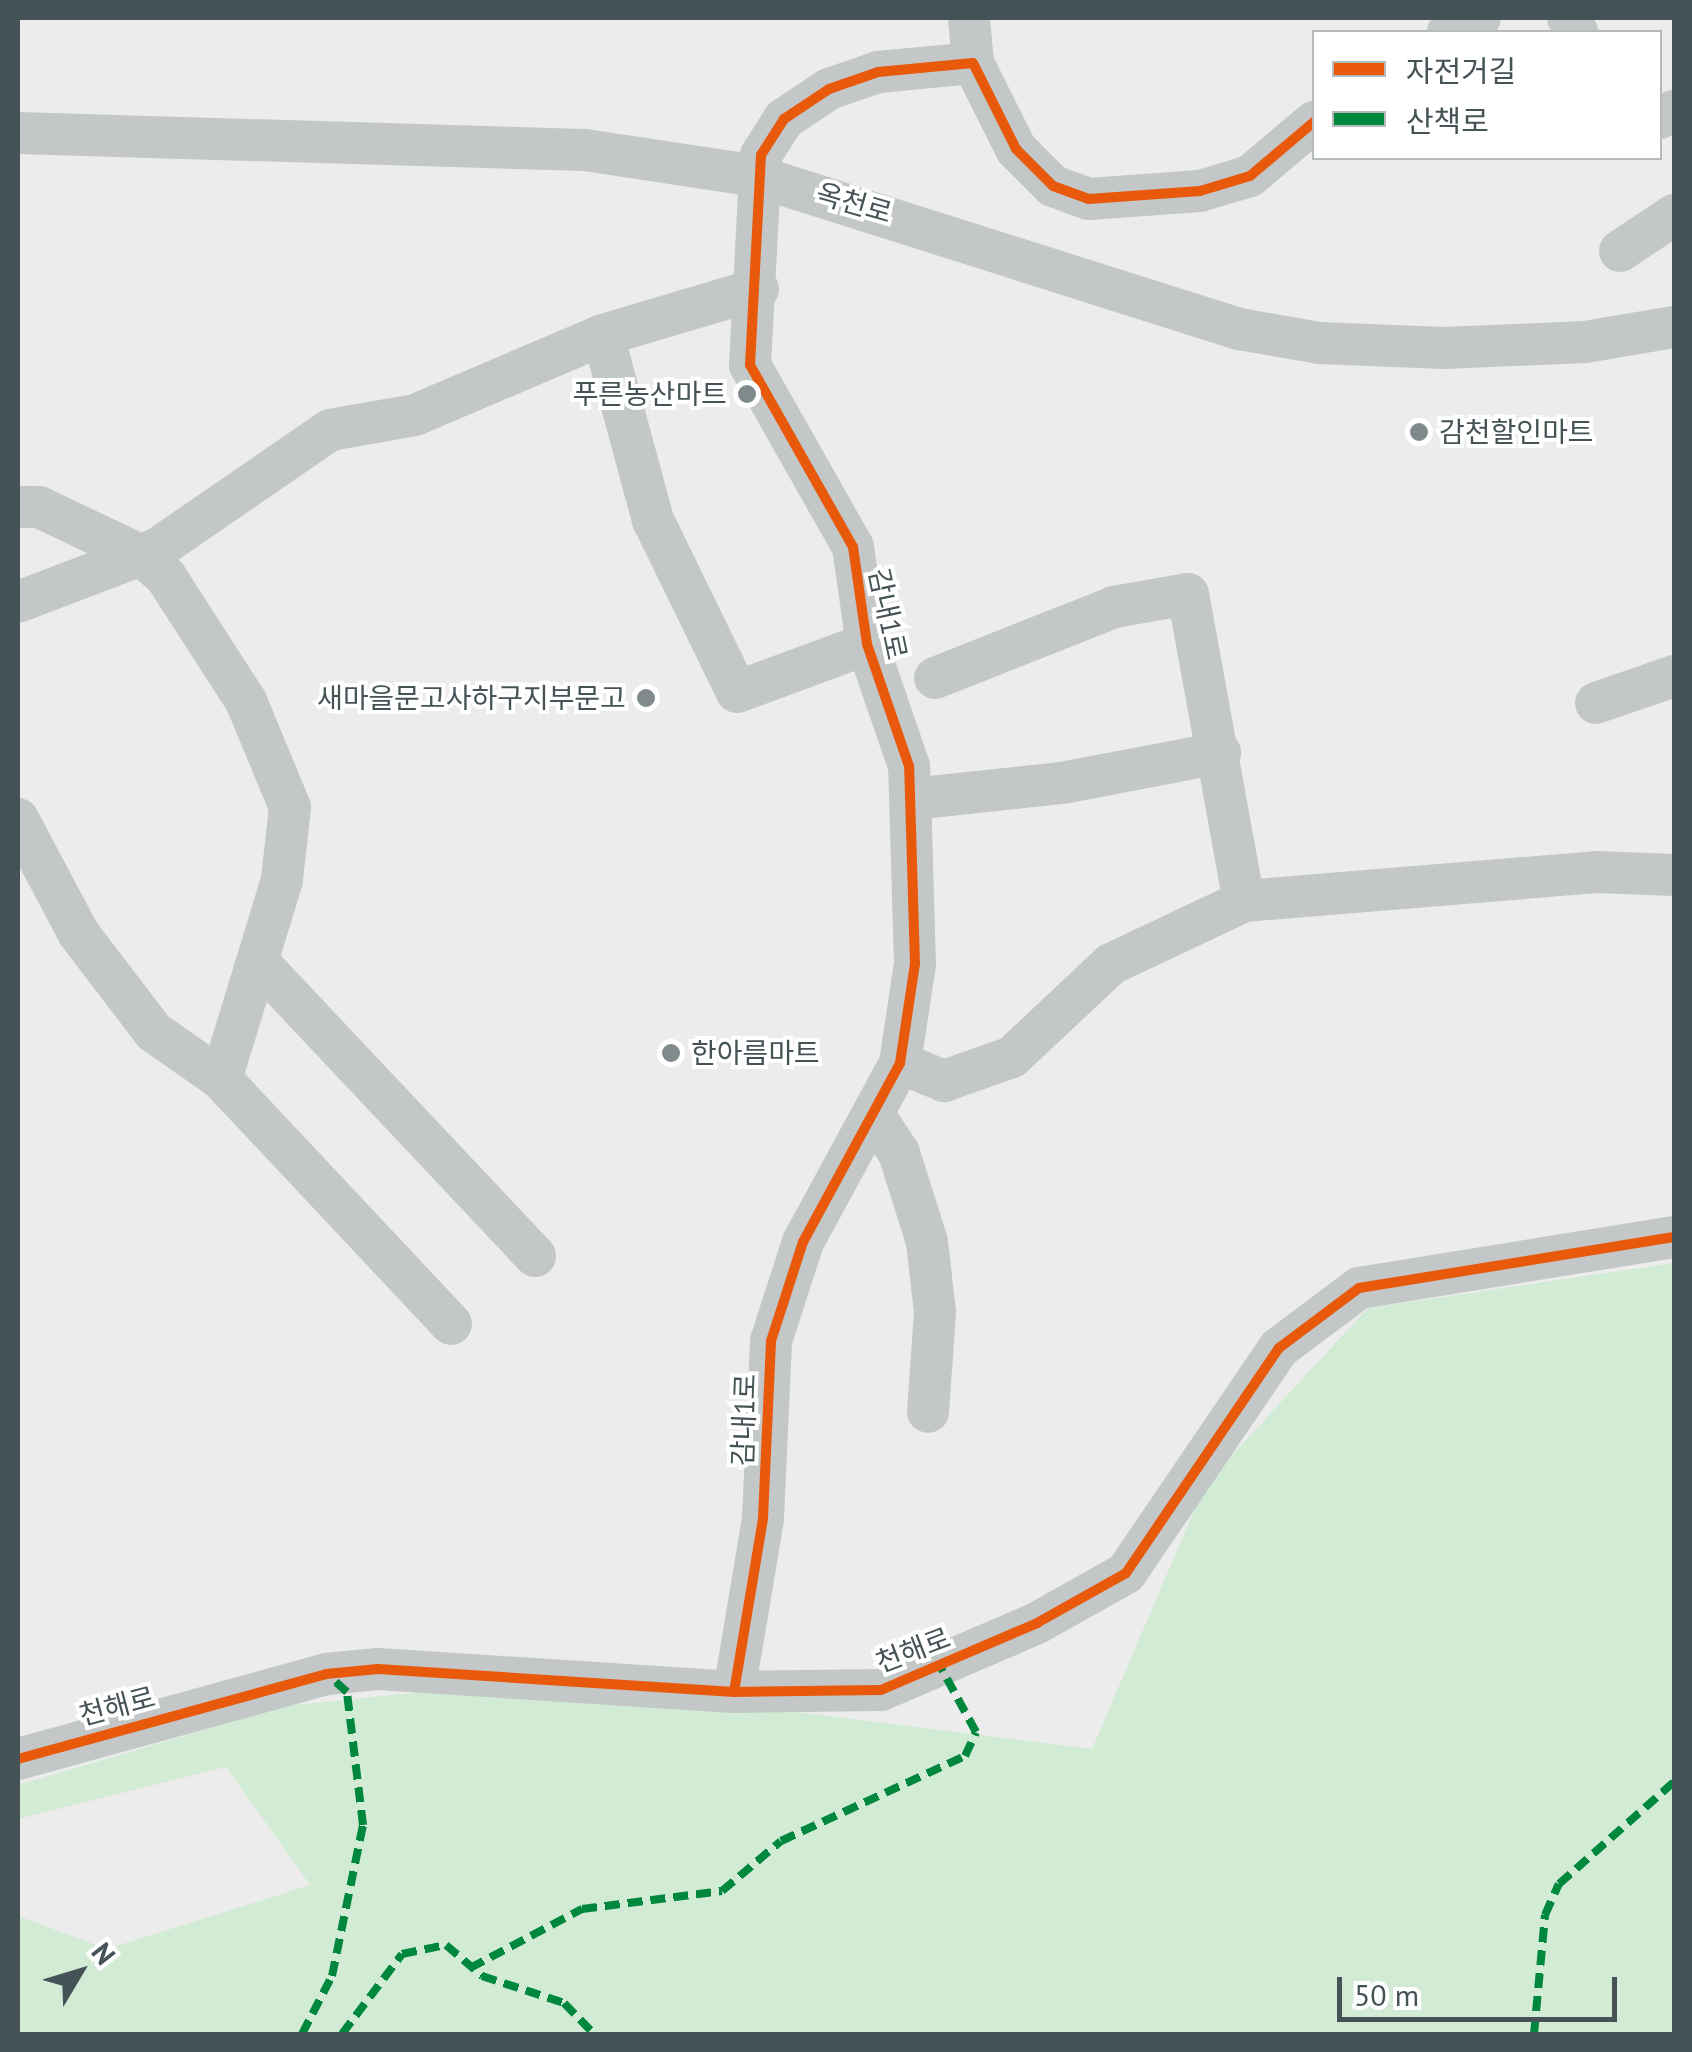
<!DOCTYPE html>
<html>
<head>
<meta charset="utf-8">
<style>
	body { margin:0 }
	#map { position:relative; width:1692px; height:2052px; overflow:hidden; background:#edecec; font-family:"PT Sans","Noto Sans KR",sans-serif }
	div>[style] { position:absolute }
	[style*='--x'] { left:calc(var(--x)*1px); top:calc(var(--y)*1px); width:calc(var(--w)*1px); rotate:calc(var(--a)*1deg) }
	.green>* { inset:0; background:#d2ebd5 }
	.minor>* { height:42px; margin:-21px; padding:0 21px; transform-origin:21px; border-radius:21px; background:#c3c7c8 }
	.quiet>* { height:8px; margin-top:-4px; transform-origin:0; background:repeating-linear-gradient(90deg,#00873e 0 15px,transparent 0 23px) }
	.cycleway>* { height:10px; margin:-5px; padding:0 5px; transform-origin:5px; border-radius:5px; background:#e8590c }
	.dots>* { width:28px; height:28px; translate:-50% -50%; box-sizing:border-box; border:5px solid #fff; border-radius:50% }
	span { translate:-50% -50%; white-space:nowrap; text-align:center; line-height:1.15; -webkit-text-stroke:8px #fff; paint-order:stroke }
	.street-label { font-size:28px; color:#455357 }
	.poi-label { font-size:28px; color:#455357 }
	.right { translate:-100% -50%; text-align:right }
	.left { translate:0 -50%; text-align:left }
	.frame { position:absolute; inset:0; border:20px solid #455357; pointer-events:none }
	.legend { position:absolute; left:1312px; top:30px; width:350px; height:130px; box-sizing:border-box; background:#fff; border:2px solid #b5babc; margin:0; padding:12px 18px; list-style:none; font-size:30px; color:#455357 }
	.legend li { display:flex; align-items:center; gap:20px; height:50px }
	.legend b { width:50px; border:2px solid #b5babc }
	.north { position:absolute; left:30px; top:1922px; width:100px; height:100px; -webkit-text-stroke:8px #fff; paint-order:stroke; rotate:52deg; font-size:28px; font-weight:700; line-height:40px; text-align:center; color:#455357 }
	.north::after { content:''; display:block; margin:auto; width:35px; height:45px; background:#455357; clip-path:polygon(50% 0,100% 100%,50% 72%,0 100%) }
	.scale { position:absolute; left:1337px; top:1977px; width:280px; height:45px; box-sizing:border-box; border:5px solid #455357; border-top:0; padding-left:12px; font-size:30px; line-height:35px; white-space:nowrap; color:#455357; -webkit-text-stroke:8px #fff; paint-order:stroke }
</style>
</head>
<body>
<div id="map">
	<div class="green">
		<div style="clip-path:polygon(1674px 1263px,1674px 2034px,18px 2034px,18px 1916px,107px 1949px,310px 1885px,226px 1767px,18px 1819px,18px 1785px,285px 1706px,539px 1680px,1092px 1749px,1206px 1483px,1368px 1308px)"></div>
	</div>
	<div class="minor">
		<div style="--x:969;--y:18;--w:45;--a:84.9"></div>
		<div style="--x:1568;--y:18;--w:17;--a:57"></div>
		<div style="--x:1448;--y:32;--w:35;--a:-24"></div>
		<div style="--x:1660;--y:118;--w:16;--a:-27"></div>
		<div style="--x:18;--y:133;--w:567;--a:1.72"></div>
		<div style="--x:585;--y:150;--w:173;--a:8.6"></div>
		<div style="--x:756;--y:176;--w:507;--a:17.58"></div>
		<div style="--x:1239;--y:329;--w:81;--a:9.9"></div>
		<div style="--x:1319;--y:343;--w:125;--a:2.3"></div>
		<div style="--x:1444;--y:348;--w:141;--a:-2.4"></div>
		<div style="--x:1585;--y:342;--w:90;--a:-9.6"></div>
		<div style="--x:1620;--y:251;--w:65;--a:-33.7"></div>
		<div style="--x:758;--y:289;--w:162;--a:163.5"></div>
		<div style="--x:603;--y:335;--w:192;--a:74.9"></div>
		<div style="--x:653;--y:520;--w:191;--a:64"></div>
		<div style="--x:737;--y:692;--w:139;--a:-20.3"></div>
		<div style="--x:18;--y:507;--w:21;--a:0"></div>
		<div style="--x:39;--y:507;--w:114;--a:25.4"></div>
		<div style="--x:142;--y:556;--w:32;--a:41"></div>
		<div style="--x:166;--y:577;--w:148;--a:57.2"></div>
		<div style="--x:246;--y:701;--w:115;--a:67.5"></div>
		<div style="--x:290;--y:807;--w:73;--a:96.3"></div>
		<div style="--x:282;--y:880;--w:208;--a:107"></div>
		<div style="--x:18;--y:602;--w:149;--a:-20.9"></div>
		<div style="--x:157;--y:549;--w:210;--a:-34.5"></div>
		<div style="--x:330;--y:430;--w:86;--a:-10"></div>
		<div style="--x:415;--y:415;--w:204;--a:-23.1"></div>
		<div style="--x:935;--y:678;--w:193;--a:-21.6"></div>
		<div style="--x:1114;--y:607;--w:75;--a:-10"></div>
		<div style="--x:1188;--y:594;--w:312;--a:79.7"></div>
		<div style="--x:1596;--y:703;--w:83;--a:-19.1"></div>
		<div style="--x:912;--y:799;--w:151;--a:-6.1"></div>
		<div style="--x:1062;--y:783;--w:161;--a:-10.8"></div>
		<div style="--x:18;--y:819;--w:130;--a:62.1"></div>
		<div style="--x:79;--y:934;--w:123;--a:52.6"></div>
		<div style="--x:154;--y:1032;--w:82;--a:35"></div>
		<div style="--x:221;--y:1079;--w:336;--a:46.8"></div>
		<div style="--x:258;--y:962;--w:404;--a:46.7"></div>
		<div style="--x:900;--y:1063;--w:48;--a:22.2"></div>
		<div style="--x:944;--y:1081;--w:72;--a:-19.4"></div>
		<div style="--x:1012;--y:1057;--w:136;--a:-43.2"></div>
		<div style="--x:1111;--y:964;--w:147;--a:-25.3"></div>
		<div style="--x:1244;--y:901;--w:353;--a:-4.7"></div>
		<div style="--x:1596;--y:872;--w:78;--a:2.2"></div>
		<div style="--x:874;--y:1115;--w:45;--a:56.7"></div>
		<div style="--x:899;--y:1153;--w:93;--a:72.5"></div>
		<div style="--x:927;--y:1242;--w:70;--a:83.5"></div>
		<div style="--x:935;--y:1312;--w:100;--a:94"></div>
		<div style="--x:734;--y:1692;--w:176;--a:-80.5"></div>
		<div style="--x:763;--y:1518;--w:177;--a:-87.4"></div>
		<div style="--x:771;--y:1341;--w:104;--a:-72.1"></div>
		<div style="--x:803;--y:1242;--w:204;--a:-61.5"></div>
		<div style="--x:900;--y:1063;--w:100;--a:-81.4"></div>
		<div style="--x:915;--y:964;--w:198;--a:-91.7"></div>
		<div style="--x:909;--y:766;--w:129;--a:-109"></div>
		<div style="--x:867;--y:644;--w:98;--a:-98.2"></div>
		<div style="--x:853;--y:547;--w:209;--a:-119.5"></div>
		<div style="--x:750;--y:365;--w:210;--a:-87"></div>
		<div style="--x:761;--y:155;--w:43;--a:-57.4"></div>
		<div style="--x:784;--y:119;--w:54;--a:-33.7"></div>
		<div style="--x:829;--y:89;--w:52;--a:-19.1"></div>
		<div style="--x:878;--y:72;--w:95;--a:-5.4"></div>
		<div style="--x:973;--y:63;--w:96;--a:63.4"></div>
		<div style="--x:1016;--y:149;--w:52;--a:45"></div>
		<div style="--x:1053;--y:186;--w:38;--a:20"></div>
		<div style="--x:1089;--y:199;--w:111;--a:-4.1"></div>
		<div style="--x:1200;--y:191;--w:52;--a:-16.7"></div>
		<div style="--x:1250;--y:176;--w:84;--a:-40.2"></div>
		<div style="--x:18;--y:1759;--w:320;--a:-15.4"></div>
		<div style="--x:326;--y:1674;--w:52;--a:-5.5"></div>
		<div style="--x:378;--y:1669;--w:357;--a:3.7"></div>
		<div style="--x:734;--y:1692;--w:147;--a:-0.8"></div>
		<div style="--x:881;--y:1690;--w:170;--a:-23.2"></div>
		<div style="--x:1037;--y:1623;--w:102;--a:-29.3"></div>
		<div style="--x:1126;--y:1573;--w:272;--a:-55.8"></div>
		<div style="--x:1279;--y:1348;--w:100;--a:-36.9"></div>
		<div style="--x:1359;--y:1288;--w:319;--a:-9.2"></div>
	</div>
	<div class="quiet">
		<div style="--x:470;--y:1968;--w:127;--a:-27.8"></div>
		<div style="--x:582;--y:1909;--w:141;--a:-7.3"></div>
		<div style="--x:722;--y:1891;--w:77;--a:-40.3"></div>
		<div style="--x:781;--y:1841;--w:203;--a:-24.8"></div>
		<div style="--x:965;--y:1756;--w:26;--a:-65"></div>
		<div style="--x:976;--y:1732;--w:75;--a:-118.6"></div>
		<div style="--x:302;--y:2034;--w:65;--a:-62.7"></div>
		<div style="--x:332;--y:1976;--w:154;--a:-78.4"></div>
		<div style="--x:363;--y:1825;--w:134;--a:-96.9"></div>
		<div style="--x:347;--y:1692;--w:27;--a:-138"></div>
		<div style="--x:342;--y:2034;--w:100;--a:-53.1"></div>
		<div style="--x:402;--y:1954;--w:45;--a:-11.6"></div>
		<div style="--x:446;--y:1945;--w:48;--a:40.7"></div>
		<div style="--x:482;--y:1976;--w:86;--a:18.2"></div>
		<div style="--x:564;--y:2003;--w:43;--a:45.9"></div>
		<div style="--x:1534;--y:2034;--w:120;--a:-84.7"></div>
		<div style="--x:1545;--y:1915;--w:34;--a:-66"></div>
		<div style="--x:1559;--y:1884;--w:154;--a:-41.6"></div>
	</div>
	<div class="cycleway">
		<div style="--x:734;--y:1692;--w:176;--a:-80.5"></div>
		<div style="--x:763;--y:1518;--w:177;--a:-87.4"></div>
		<div style="--x:771;--y:1341;--w:104;--a:-72.1"></div>
		<div style="--x:803;--y:1242;--w:204;--a:-61.5"></div>
		<div style="--x:900;--y:1063;--w:100;--a:-81.4"></div>
		<div style="--x:915;--y:964;--w:198;--a:-91.7"></div>
		<div style="--x:909;--y:766;--w:129;--a:-109"></div>
		<div style="--x:867;--y:644;--w:98;--a:-98.2"></div>
		<div style="--x:853;--y:547;--w:209;--a:-119.5"></div>
		<div style="--x:750;--y:365;--w:210;--a:-87"></div>
		<div style="--x:761;--y:155;--w:43;--a:-57.4"></div>
		<div style="--x:784;--y:119;--w:54;--a:-33.7"></div>
		<div style="--x:829;--y:89;--w:52;--a:-19.1"></div>
		<div style="--x:878;--y:72;--w:95;--a:-5.4"></div>
		<div style="--x:973;--y:63;--w:96;--a:63.4"></div>
		<div style="--x:1016;--y:149;--w:52;--a:45"></div>
		<div style="--x:1053;--y:186;--w:38;--a:20"></div>
		<div style="--x:1089;--y:199;--w:111;--a:-4.1"></div>
		<div style="--x:1200;--y:191;--w:52;--a:-16.7"></div>
		<div style="--x:1250;--y:176;--w:84;--a:-40.2"></div>
		<div style="--x:18;--y:1759;--w:320;--a:-15.4"></div>
		<div style="--x:326;--y:1674;--w:52;--a:-5.5"></div>
		<div style="--x:378;--y:1669;--w:357;--a:3.7"></div>
		<div style="--x:734;--y:1692;--w:147;--a:-0.8"></div>
		<div style="--x:881;--y:1690;--w:170;--a:-23.2"></div>
		<div style="--x:1037;--y:1623;--w:102;--a:-29.3"></div>
		<div style="--x:1126;--y:1573;--w:272;--a:-55.8"></div>
		<div style="--x:1279;--y:1348;--w:100;--a:-36.9"></div>
		<div style="--x:1359;--y:1288;--w:319;--a:-9.2"></div>
	</div>
	<div class="dots">
		<div style="left:747px;top:394px;background:#80898b"></div>
		<div style="left:1419px;top:432px;background:#80898b"></div>
		<div style="left:646px;top:698px;background:#80898b"></div>
		<div style="left:671px;top:1053px;background:#80898b"></div>
	</div>
	<div class="street-label">
		<span style="left:854px;top:203px;rotate:16deg">옥천로</span>
		<span style="left:888px;top:614px;rotate:78deg">감내1로</span>
		<span style="left:744px;top:1420px;rotate:-88deg">감내1로</span>
		<span style="left:913px;top:1650px;rotate:-21deg">천해로</span>
		<span style="left:117px;top:1706px;rotate:-15deg">천해로</span>
	</div>
	<div class="poi-label">
		<span class="right" style="left:727px;top:394px">푸른농산마트</span>
		<span class="left" style="left:1439px;top:432px">감천할인마트</span>
		<span class="right" style="left:626px;top:698px">새마을문고사하구지부문고</span>
		<span class="left" style="left:691px;top:1053px">한아름마트</span>
	</div>
	<div class="frame"></div>
	<ul class="legend">
	<li><b style="height:12px;background:#e8590c"></b>자전거길</li>
	<li><b style="height:12px;background:#00873e"></b>산책로</li>
	</ul>
	<div class="north">N</div>
	<div class="scale">50 m</div>
</div>
</body>
</html>
